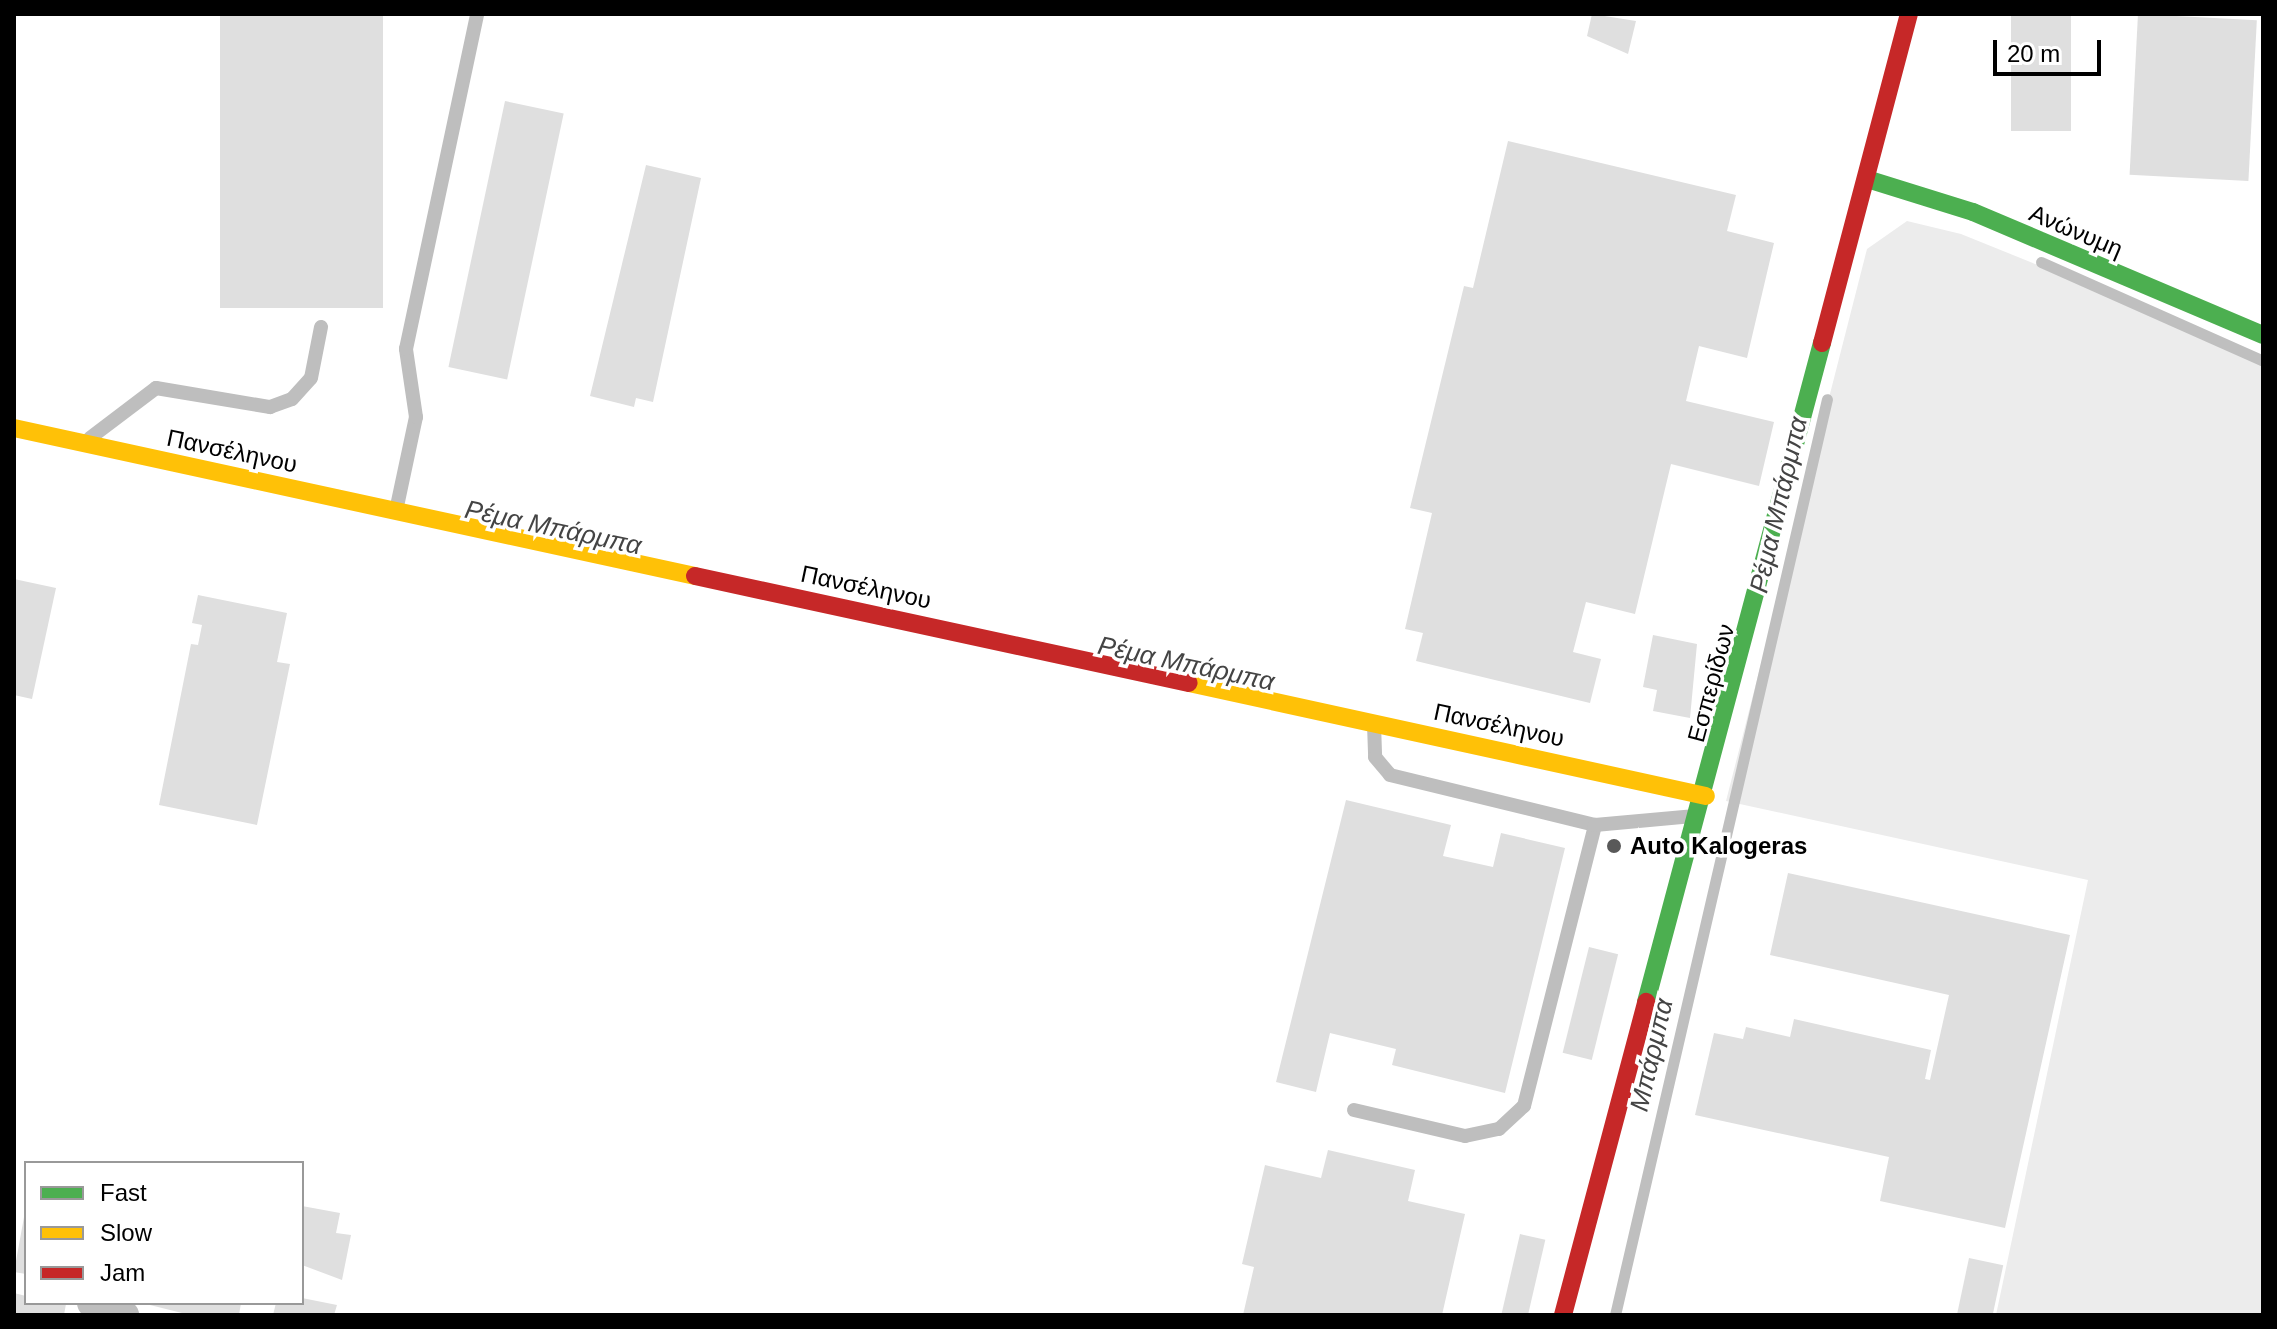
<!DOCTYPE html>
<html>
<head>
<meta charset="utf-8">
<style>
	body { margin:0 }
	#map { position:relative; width:2277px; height:1329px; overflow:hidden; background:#fff; font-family:Arial,sans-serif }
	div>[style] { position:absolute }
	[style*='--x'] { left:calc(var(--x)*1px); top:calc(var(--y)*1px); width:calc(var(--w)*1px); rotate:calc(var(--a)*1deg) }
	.green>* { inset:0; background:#ececec }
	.stream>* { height:11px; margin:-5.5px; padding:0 5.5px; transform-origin:5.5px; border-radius:5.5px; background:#bfbfbf }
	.building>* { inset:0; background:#dfdfdf; transform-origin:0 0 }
	.lane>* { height:14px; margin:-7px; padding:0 7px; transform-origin:7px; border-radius:7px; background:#bebebe }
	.street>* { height:28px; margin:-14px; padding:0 14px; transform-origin:14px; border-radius:14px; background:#bebebe }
	.fast>* { height:18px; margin:-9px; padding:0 9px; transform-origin:9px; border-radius:9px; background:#4caf50 }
	.slow>* { height:18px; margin:-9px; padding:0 9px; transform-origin:9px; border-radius:9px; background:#ffc107 }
	.jam>* { height:18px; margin:-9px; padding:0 9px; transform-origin:9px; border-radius:9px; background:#c62828 }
	.dots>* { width:22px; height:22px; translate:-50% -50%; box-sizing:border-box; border:4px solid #fff; border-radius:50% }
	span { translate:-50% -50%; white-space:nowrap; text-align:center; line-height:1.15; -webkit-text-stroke:7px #fff; paint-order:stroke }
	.street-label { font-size:24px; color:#000 }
	.poi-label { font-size:24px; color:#000; font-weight:700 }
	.left { translate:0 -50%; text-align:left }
	.water-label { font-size:26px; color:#444; font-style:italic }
	.frame { position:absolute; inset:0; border:16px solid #000; pointer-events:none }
	.legend { position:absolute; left:24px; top:1161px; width:280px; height:144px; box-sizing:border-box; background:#fff; border:2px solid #999; margin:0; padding:10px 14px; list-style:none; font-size:24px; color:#000 }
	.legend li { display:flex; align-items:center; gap:16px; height:40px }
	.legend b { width:40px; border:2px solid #999 }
	.scale { position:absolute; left:1993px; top:40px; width:108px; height:36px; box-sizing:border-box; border:4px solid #000; border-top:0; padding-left:10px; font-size:24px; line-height:28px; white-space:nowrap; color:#000; -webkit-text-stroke:6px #fff; paint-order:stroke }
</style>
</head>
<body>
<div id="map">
	<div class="green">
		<div style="clip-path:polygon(1907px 221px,1961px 234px,2263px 356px,2263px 1315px,1996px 1315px,2088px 880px,1726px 801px,1867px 249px)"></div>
	</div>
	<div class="stream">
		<div style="--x:2041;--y:262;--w:243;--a:24"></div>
		<div style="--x:1615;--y:1315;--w:940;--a:-76.97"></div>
	</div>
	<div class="building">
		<div style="left:220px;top:14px;width:163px;height:294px"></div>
		<div style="clip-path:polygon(1592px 14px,1636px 21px,1628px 54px,1587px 36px)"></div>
		<div style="left:2011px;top:14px;width:60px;height:117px"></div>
		<div style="left:2138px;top:14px;width:119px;height:161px;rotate:3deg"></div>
		<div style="left:505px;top:101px;width:60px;height:272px;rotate:12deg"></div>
		<div style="clip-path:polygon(1508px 141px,1736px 195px,1727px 231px,1774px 243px,1747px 358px,1699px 346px,1686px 401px,1774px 422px,1759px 486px,1671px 464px,1635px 614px,1586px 602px,1573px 652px,1601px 659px,1590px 703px,1416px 661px,1423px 633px,1405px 629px,1432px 513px,1410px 508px,1464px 286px,1473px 288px)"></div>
		<div style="clip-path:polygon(646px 165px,701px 178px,653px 402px,636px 398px,634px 407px,590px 396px)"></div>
		<div style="clip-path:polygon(14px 579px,56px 588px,32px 699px,14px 695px)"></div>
		<div style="clip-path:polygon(198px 595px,287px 613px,277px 662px,290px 664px,257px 825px,159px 805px,191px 644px,198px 645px,202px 625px,192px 623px)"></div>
		<div style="clip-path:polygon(1653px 635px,1697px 644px,1690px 718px,1653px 711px,1657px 690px,1643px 687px)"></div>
		<div style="clip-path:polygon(1346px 800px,1451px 825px,1443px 856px,1493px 867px,1501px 833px,1565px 848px,1505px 1093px,1392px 1065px,1396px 1049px,1330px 1033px,1316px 1092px,1276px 1082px)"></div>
		<div style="clip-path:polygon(1788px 873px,2070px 935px,2005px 1228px,1880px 1201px,1889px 1157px,1695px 1115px,1714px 1033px,1743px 1039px,1746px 1027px,1790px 1037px,1794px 1019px,1931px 1050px,1925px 1079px,1930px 1080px,1949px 995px,1770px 955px)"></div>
		<div style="left:1589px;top:947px;width:30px;height:109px;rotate:14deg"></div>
		<div style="clip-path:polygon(1328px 1150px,1415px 1170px,1408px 1201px,1465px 1214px,1442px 1315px,1243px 1315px,1254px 1267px,1242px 1264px,1265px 1165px,1321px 1178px)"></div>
		<div style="clip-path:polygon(26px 1206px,26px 1274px,14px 1272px)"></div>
		<div style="clip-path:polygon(302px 1206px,340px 1213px,336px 1233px,351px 1235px,342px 1280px,302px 1265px)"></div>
		<div style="left:1520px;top:1234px;width:26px;height:83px;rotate:13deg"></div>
		<div style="left:1969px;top:1258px;width:35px;height:58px;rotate:12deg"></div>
		<div style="clip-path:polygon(14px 1293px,26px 1296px,26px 1303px,66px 1304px,64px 1315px,14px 1315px)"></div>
		<div style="clip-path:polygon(302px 1298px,337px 1305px,334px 1315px,273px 1315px,276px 1303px)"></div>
		<div style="clip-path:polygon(142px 1303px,241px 1303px,239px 1315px,190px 1315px)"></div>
	</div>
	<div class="lane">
		<div style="--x:90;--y:438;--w:83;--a:-37.1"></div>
		<div style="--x:156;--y:388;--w:116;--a:9.5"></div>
		<div style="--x:270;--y:407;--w:23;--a:-20"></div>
		<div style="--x:292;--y:399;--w:28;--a:-48"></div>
		<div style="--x:311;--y:378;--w:52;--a:-78.9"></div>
		<div style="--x:396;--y:511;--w:96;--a:-78"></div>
		<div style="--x:416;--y:417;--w:69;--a:-98.4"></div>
		<div style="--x:406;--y:349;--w:342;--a:-78"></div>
		<div style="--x:1374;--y:724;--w:33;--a:88"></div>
		<div style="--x:1375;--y:757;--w:23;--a:50"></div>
		<div style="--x:1390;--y:775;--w:211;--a:13.7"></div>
		<div style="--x:1354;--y:1110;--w:114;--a:13.2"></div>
		<div style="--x:1465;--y:1136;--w:35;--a:-12"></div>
		<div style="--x:1499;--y:1129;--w:34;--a:-43"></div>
		<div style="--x:1524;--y:1106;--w:290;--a:-75.8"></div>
		<div style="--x:1595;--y:825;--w:98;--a:-5.2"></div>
	</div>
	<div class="street">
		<div style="--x:91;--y:1303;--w:36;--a:19"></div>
	</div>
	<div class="fast">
		<div style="--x:1867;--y:179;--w:111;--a:17.3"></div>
		<div style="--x:1973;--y:212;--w:315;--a:23"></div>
		<div style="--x:1646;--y:1002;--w:682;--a:-75.05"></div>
	</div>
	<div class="slow">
		<div style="--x:14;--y:428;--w:697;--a:12.26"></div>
		<div style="--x:1189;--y:683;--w:529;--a:12.33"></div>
	</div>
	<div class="jam">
		<div style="--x:1822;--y:343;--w:340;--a:-75.2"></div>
		<div style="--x:695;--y:576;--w:505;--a:12.22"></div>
		<div style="--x:1563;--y:1315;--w:324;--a:-75.1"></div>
	</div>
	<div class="dots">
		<div style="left:1614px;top:846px;background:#595959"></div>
	</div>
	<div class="street-label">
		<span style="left:2076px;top:231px;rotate:23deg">Ανώνυμη</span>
		<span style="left:232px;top:451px;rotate:12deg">Πανσέληνου</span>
		<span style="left:866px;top:587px;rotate:12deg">Πανσέληνου</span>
		<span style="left:1711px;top:683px;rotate:-75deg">Εσπερίδων</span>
		<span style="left:1499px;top:725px;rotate:12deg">Πανσέληνου</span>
	</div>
	<div class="poi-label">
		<span class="left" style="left:1630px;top:846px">Auto Kalogeras</span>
	</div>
	<div class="water-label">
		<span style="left:1779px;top:505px;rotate:-77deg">Ρέμα Μπάρμπα</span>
		<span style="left:553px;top:528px;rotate:12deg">Ρέμα Μπάρμπα</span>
		<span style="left:1186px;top:664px;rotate:12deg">Ρέμα Μπάρμπα</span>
		<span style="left:1652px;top:1055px;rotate:-77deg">Μπάρμπα</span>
	</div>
	<div class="frame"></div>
	<ul class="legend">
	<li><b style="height:10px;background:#4caf50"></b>Fast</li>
	<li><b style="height:10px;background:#ffc107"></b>Slow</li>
	<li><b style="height:10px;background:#c62828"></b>Jam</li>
	</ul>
	<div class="scale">20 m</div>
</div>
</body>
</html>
